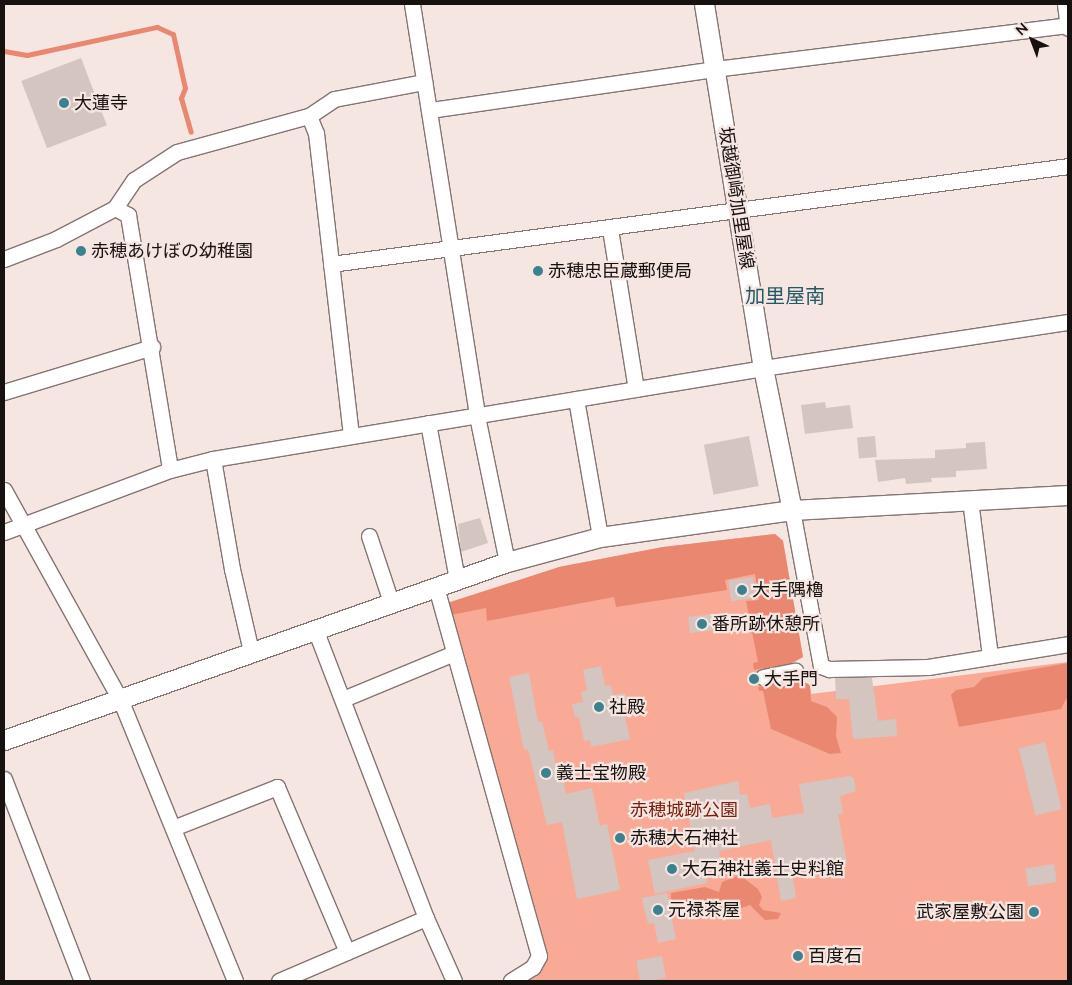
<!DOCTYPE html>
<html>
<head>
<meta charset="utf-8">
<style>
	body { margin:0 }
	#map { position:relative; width:1072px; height:985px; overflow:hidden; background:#f6e6e2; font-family:Mulish,"Noto Sans JP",sans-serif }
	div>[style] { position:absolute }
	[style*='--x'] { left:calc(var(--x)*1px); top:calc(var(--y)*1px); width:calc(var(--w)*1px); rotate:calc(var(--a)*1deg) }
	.green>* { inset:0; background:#f9aa97 }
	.water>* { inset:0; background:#ea8770 }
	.stream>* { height:5px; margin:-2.5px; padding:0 2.5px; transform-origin:2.5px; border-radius:2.5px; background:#ea8770 }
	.building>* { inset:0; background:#d4c5c1; transform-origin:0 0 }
	.roads { filter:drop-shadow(1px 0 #837572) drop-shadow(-1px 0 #837572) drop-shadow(0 1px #837572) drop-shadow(0 -1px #837572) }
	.minor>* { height:15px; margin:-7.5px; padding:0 7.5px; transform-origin:7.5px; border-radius:7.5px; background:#fff }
	.tertiary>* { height:19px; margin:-9.5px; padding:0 9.5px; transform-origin:9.5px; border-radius:9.5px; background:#fff }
	.dots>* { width:14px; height:14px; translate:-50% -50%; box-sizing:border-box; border:2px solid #f6e6e2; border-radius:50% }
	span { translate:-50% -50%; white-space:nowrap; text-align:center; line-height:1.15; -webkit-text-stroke:4.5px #f6e6e2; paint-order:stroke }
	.poi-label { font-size:18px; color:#171110 }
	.left { translate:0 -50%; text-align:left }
	.right { translate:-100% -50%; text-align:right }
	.street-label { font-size:18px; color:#171110 }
	.park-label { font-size:18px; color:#771f0b }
	.quarter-label { font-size:20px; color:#225965 }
	.frame { position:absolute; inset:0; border:5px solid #171110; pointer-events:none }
	.north { position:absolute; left:1007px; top:15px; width:50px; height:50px; -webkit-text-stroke:4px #f6e6e2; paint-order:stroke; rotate:317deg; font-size:14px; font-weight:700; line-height:20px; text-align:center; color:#171110 }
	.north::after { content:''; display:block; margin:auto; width:18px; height:22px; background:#171110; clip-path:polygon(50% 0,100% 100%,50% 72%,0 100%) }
</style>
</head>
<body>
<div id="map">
	<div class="green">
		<div style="clip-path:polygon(775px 534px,783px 541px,803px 657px,792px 663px,793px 676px,810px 685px,811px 694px,1068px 662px,1068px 981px,529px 981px,539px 974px,547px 952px,451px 615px,559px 567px,663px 547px)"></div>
	</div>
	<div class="water">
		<div style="clip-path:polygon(775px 534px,783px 541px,803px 657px,792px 663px,793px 676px,810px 685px,811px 701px,827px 707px,837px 717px,836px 736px,841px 753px,830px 754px,771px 729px,763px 691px,759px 691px,758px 687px,767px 685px,763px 668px,754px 670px,753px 663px,758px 662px,746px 601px,759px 600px,755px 574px,725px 580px,727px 590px,616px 607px,614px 597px,487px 621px,486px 608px,451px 615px,447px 603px,559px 567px,663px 547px)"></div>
		<div style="clip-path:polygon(1068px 663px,1068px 700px,1066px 699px,1061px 709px,959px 727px,951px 695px,956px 690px,974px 687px,983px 678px)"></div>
		<div style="clip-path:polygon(740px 875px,758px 889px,762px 897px,759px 905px,763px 910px,781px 913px,778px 919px,765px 920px,750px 905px,727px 913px,719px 908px,718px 900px,713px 900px,712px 907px,708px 909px,674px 903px,671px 898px,671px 893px,705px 887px,719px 892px,722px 882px)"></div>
	</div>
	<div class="stream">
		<div style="--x:4;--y:51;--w:23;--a:10"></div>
		<div style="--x:27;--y:55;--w:133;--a:-12.2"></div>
		<div style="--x:157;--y:27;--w:17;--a:24"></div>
		<div style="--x:173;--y:34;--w:55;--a:77.5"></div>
		<div style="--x:185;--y:88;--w:11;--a:112"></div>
		<div style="--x:181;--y:98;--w:35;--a:74"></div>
	</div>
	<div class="building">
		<div style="left:81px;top:58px;width:72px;height:64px;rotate:69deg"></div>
		<div style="clip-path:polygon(825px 402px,826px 408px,850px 405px,853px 428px,805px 434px,801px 405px)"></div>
		<div style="left:749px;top:436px;width:51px;height:46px;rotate:79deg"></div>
		<div style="left:875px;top:436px;width:21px;height:18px;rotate:85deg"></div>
		<div style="clip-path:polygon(985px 442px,987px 469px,956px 471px,956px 477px,931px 478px,932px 482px,906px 484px,905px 478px,878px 482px,875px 460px,935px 458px,935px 450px,966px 448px,966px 443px)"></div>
		<div style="clip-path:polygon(480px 518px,488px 543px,461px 552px,458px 524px)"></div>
		<div style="left:753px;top:577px;width:21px;height:25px;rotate:82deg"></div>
		<div style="left:713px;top:614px;width:16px;height:25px;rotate:83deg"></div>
		<div style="clip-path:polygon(601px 666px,605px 686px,611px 685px,613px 695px,625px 693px,628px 706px,623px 707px,630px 739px,591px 747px,590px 740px,584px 741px,579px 717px,575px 717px,572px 704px,583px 702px,581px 692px,587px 690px,583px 670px)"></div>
		<div style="clip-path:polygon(529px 673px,537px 717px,539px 722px,542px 722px,549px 751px,553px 750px,556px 766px,560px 765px,566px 794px,592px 788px,600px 826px,607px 824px,620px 890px,577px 899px,562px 822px,547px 825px,528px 749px,524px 750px,509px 677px)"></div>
		<div style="clip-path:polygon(835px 678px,872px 678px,878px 721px,896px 719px,897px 736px,853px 739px,849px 699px,836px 699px)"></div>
		<div style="left:1045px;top:742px;width:69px;height:27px;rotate:76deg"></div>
		<div style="clip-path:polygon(850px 776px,854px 778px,856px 791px,840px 796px,843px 814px,838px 814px,847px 863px,792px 872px,796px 898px,781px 901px,771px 840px,719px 851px,720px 859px,703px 863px,707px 883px,655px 894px,648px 860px,695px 851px,684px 793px,738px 781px,740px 795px,747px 794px,750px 808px,770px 804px,772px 818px,804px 813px,799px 784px)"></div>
		<div style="left:1054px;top:864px;width:18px;height:29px;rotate:81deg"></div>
		<div style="clip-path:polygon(667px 893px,676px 939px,658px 943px,654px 923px,648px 924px,642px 898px)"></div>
		<div style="left:662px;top:956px;width:22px;height:26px;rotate:80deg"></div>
	</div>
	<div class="roads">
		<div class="minor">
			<div style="--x:412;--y:4;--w:417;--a:81"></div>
			<div style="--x:477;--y:416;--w:149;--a:78.4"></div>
			<div style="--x:1065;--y:4;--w:24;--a:83"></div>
			<div style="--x:430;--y:110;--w:288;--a:-8.2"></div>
			<div style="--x:715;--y:69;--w:356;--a:-7.1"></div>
			<div style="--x:309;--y:116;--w:18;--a:68"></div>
			<div style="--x:316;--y:133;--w:303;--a:83.4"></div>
			<div style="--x:115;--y:208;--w:15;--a:28"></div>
			<div style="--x:128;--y:215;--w:258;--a:80.6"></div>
			<div style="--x:610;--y:229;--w:162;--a:80.8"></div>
			<div style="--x:4;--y:259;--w:56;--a:-21"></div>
			<div style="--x:56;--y:239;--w:67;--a:-27.7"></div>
			<div style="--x:115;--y:208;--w:34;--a:-56"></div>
			<div style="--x:134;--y:180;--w:51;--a:-33.1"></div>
			<div style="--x:177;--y:152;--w:137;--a:-15.3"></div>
			<div style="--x:309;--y:116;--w:30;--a:-34"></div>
			<div style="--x:334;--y:99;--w:92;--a:-10.7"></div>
			<div style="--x:331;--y:264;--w:743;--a:-7.57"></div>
			<div style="--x:4;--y:392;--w:155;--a:-16.9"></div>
			<div style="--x:576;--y:399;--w:140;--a:80.1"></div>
			<div style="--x:428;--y:423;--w:159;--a:79.5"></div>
			<div style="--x:213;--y:459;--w:112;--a:80.2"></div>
			<div style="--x:232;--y:569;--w:84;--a:77"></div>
			<div style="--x:4;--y:490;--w:239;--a:61"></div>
			<div style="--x:120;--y:699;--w:305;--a:67.8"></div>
			<div style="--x:970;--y:500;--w:158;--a:82.7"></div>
			<div style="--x:792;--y:510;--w:159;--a:79.5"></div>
			<div style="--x:821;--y:666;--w:9;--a:21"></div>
			<div style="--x:829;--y:669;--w:99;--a:-1.2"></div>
			<div style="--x:928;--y:667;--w:142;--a:-9.3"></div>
			<div style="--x:4;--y:532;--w:177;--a:-20.5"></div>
			<div style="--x:170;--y:470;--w:44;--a:-14.3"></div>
			<div style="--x:213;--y:459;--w:557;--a:-9.39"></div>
			<div style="--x:763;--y:368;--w:308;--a:-8.6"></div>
			<div style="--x:369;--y:536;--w:70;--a:71.6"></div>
			<div style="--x:436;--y:587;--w:383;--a:74.4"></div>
			<div style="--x:539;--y:956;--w:13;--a:119"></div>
			<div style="--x:533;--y:967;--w:26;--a:148"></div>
			<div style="--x:315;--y:629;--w:310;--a:69"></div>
			<div style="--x:426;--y:918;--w:69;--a:66"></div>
			<div style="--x:763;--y:677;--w:33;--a:-11"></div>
			<div style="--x:343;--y:699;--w:120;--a:-22.5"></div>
			<div style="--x:4;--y:779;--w:217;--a:68.9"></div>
			<div style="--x:173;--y:828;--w:112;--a:-21.5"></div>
			<div style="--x:277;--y:787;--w:179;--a:67"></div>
			<div style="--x:279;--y:981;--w:160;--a:-23.2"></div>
		</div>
		<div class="tertiary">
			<div style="--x:704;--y:4;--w:369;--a:80.8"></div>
			<div style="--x:763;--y:368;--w:145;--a:78.5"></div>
			<div style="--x:4;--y:740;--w:534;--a:-19.49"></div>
			<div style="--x:507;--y:562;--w:96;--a:-15"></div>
			<div style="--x:600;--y:537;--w:194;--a:-8"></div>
			<div style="--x:792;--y:510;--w:276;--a:-3.1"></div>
		</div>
	</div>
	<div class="dots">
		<div style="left:64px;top:103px;background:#3d818f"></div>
		<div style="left:81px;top:251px;background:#3d818f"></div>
		<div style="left:538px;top:271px;background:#3d818f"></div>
		<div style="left:742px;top:590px;background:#3d818f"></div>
		<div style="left:702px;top:624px;background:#3d818f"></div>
		<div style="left:754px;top:679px;background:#3d818f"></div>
		<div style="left:599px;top:707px;background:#3d818f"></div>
		<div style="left:546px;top:773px;background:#3d818f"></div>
		<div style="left:620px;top:838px;background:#3d818f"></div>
		<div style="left:672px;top:869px;background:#3d818f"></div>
		<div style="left:658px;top:910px;background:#3d818f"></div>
		<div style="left:1034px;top:912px;background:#3d818f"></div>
		<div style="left:798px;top:956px;background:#3d818f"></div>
	</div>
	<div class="poi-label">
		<span class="left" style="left:74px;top:103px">大蓮寺</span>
		<span class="left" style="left:91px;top:251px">赤穂あけぼの幼稚園</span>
		<span class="left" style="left:548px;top:271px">赤穂忠臣蔵郵便局</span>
		<span class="left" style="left:752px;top:590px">大手隅櫓</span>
		<span class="left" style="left:712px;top:624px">番所跡休憩所</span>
		<span class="left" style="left:764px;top:679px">大手門</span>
		<span class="left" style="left:609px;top:707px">社殿</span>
		<span class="left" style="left:556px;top:773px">義士宝物殿</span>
		<span class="left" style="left:630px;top:838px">赤穂大石神社</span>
		<span class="left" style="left:682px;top:869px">大石神社義士史料館</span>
		<span class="left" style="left:668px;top:910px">元禄茶屋</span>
		<span class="right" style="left:1024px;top:912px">武家屋敷公園</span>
		<span class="left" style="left:808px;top:956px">百度石</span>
	</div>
	<div class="street-label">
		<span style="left:736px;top:198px;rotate:81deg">坂越御崎加里屋線</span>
	</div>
	<div class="park-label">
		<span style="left:684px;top:810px">赤穂城跡公園</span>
	</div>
	<div class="quarter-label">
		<span style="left:785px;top:295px">加里屋南</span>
	</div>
	<div class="frame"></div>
	<div class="north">N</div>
</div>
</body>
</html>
